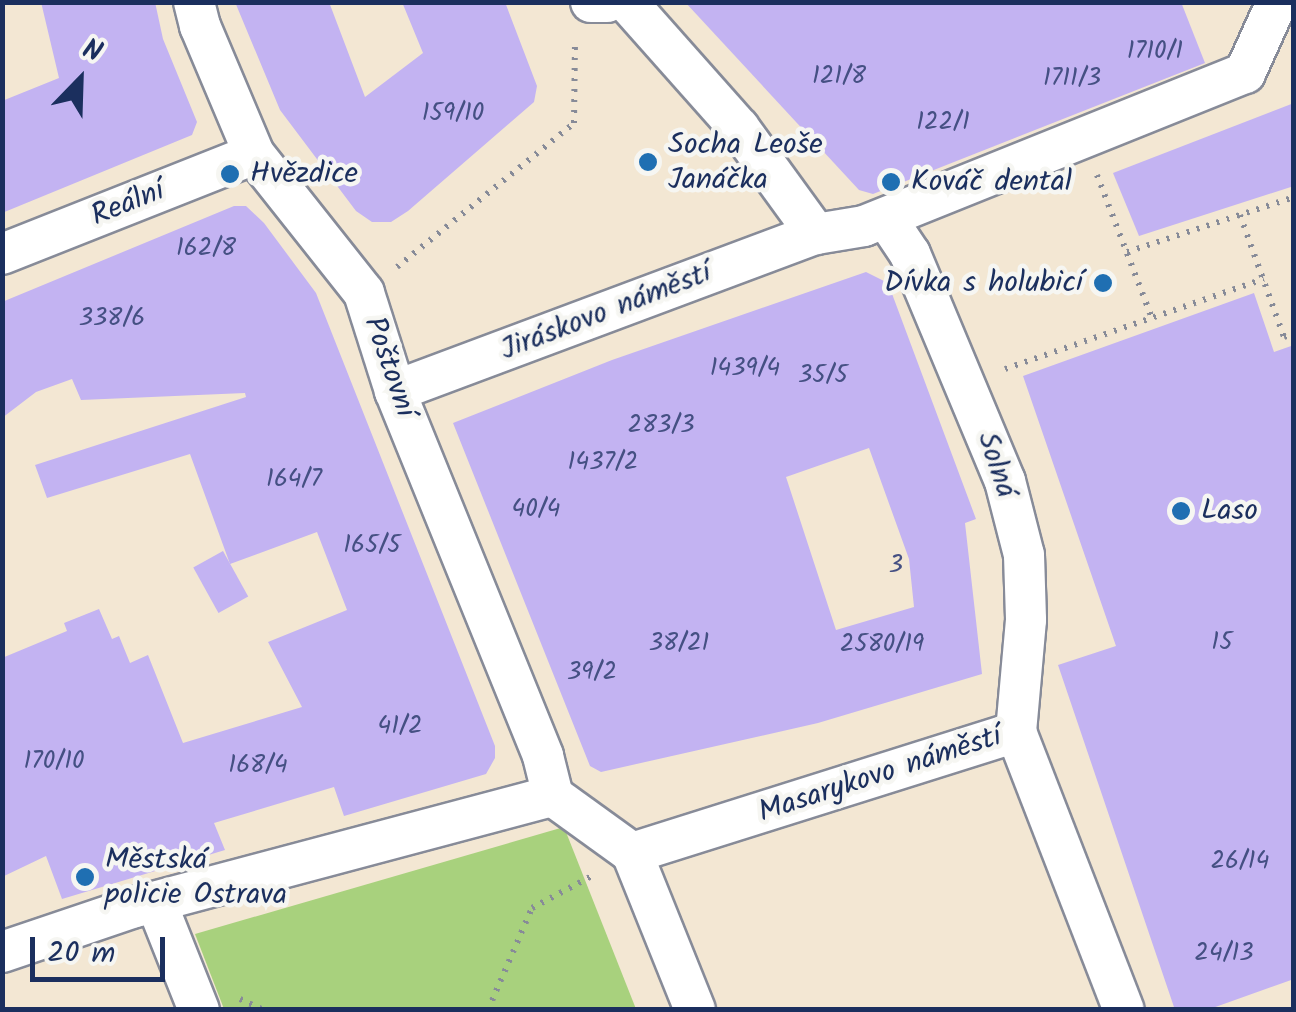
<!DOCTYPE html>
<html>
<head>
<meta charset="utf-8">
<style>
	body { margin:0 }
	#map { position:relative; width:1296px; height:1012px; overflow:hidden; background:#f3e7d3; font-family:Kalam,sans-serif }
	div>[style] { position:absolute }
	[style*='--x'] { left:calc(var(--x)*1px); top:calc(var(--y)*1px); width:calc(var(--w)*1px); rotate:calc(var(--a)*1deg) }
	.green>* { inset:0; background:#a8d17d }
	.building>* { inset:0; background:#c3b3f2; transform-origin:0 0 }
	.path>* { height:6px; margin-top:-3px; transform-origin:0; background:repeating-linear-gradient(90deg,#878b98 0 2.5px,transparent 0 10.5px) }
	.roads { filter:drop-shadow(2px 0 #878b98) drop-shadow(-2px 0 #878b98) drop-shadow(0 2px #878b98) drop-shadow(0 -2px #878b98) }
	.street>* { height:40px; margin:-20px; padding:0 20px; transform-origin:20px; border-radius:20px; background:#fff }
	.dots>* { width:28px; height:28px; translate:-50% -50%; box-sizing:border-box; border:5px solid #f6f6f2; border-radius:50% }
	span { translate:-50% -50%; white-space:nowrap; text-align:center; line-height:1.15; -webkit-text-stroke:9px #f6f6f2; paint-order:stroke }
	.number-label { font-size:25px; color:#455083 }
	.number-label span { -webkit-text-stroke-width:0 }
	.poi-label { font-size:30px; color:#1b2f5e }
	.left { translate:0 -50%; text-align:left }
	.right { translate:-100% -50%; text-align:right }
	.street-label { font-size:30px; color:#1b2f5e }
	.frame { position:absolute; inset:0; border:5px solid #1b2f5e; pointer-events:none }
	.north { position:absolute; left:30px; top:30px; width:100px; height:100px; -webkit-text-stroke:8px #f6f6f2; paint-order:stroke; rotate:23deg; font-size:28px; font-weight:700; line-height:40px; text-align:center; color:#1b2f5e }
	.north::after { content:''; display:block; margin:auto; width:35px; height:45px; background:#1b2f5e; clip-path:polygon(50% 0,100% 100%,50% 72%,0 100%) }
	.scale { position:absolute; left:30px; top:937px; width:135px; height:45px; box-sizing:border-box; border:5px solid #1b2f5e; border-top:0; padding-left:12px; font-size:30px; line-height:35px; white-space:nowrap; color:#1b2f5e; -webkit-text-stroke:8px #f6f6f2; paint-order:stroke }
</style>
</head>
<body>
<div id="map">
	<div class="green">
		<div style="clip-path:polygon(564px 827px,636px 1009px,224px 1009px,195px 934px)"></div>
	</div>
	<div class="building">
		<div style="clip-path:polygon(41px 2px,155px 2px,163px 39px,197px 122px,192px 135px,2px 213px,2px 101px,59px 78px)"></div>
		<div style="clip-path:polygon(235px 2px,329px 2px,365px 97px,423px 53px,402px 2px,505px 2px,537px 86px,534px 102px,408px 211px,391px 222px,372px 222px,356px 211px,280px 110px)"></div>
		<div style="clip-path:polygon(685px 2px,1181px 2px,1205px 63px,873px 194px,859px 190px)"></div>
		<div style="clip-path:polygon(1294px 103px,1294px 186px,1139px 236px,1113px 173px)"></div>
		<div style="clip-path:polygon(234px 206px,246px 206px,264px 223px,316px 293px,495px 746px,495px 758px,486px 774px,344px 816px,334px 787px,214px 823px,225px 850px,62px 899px,46px 856px,2px 877px,2px 658px,67px 631px,64px 623px,99px 609px,112px 639px,119px 636px,130px 663px,148px 655px,183px 743px,302px 707px,268px 642px,347px 610px,317px 532px,230px 564px,190px 454px,47px 498px,35px 465px,246px 397px,245px 393px,81px 400px,72px 379px,36px 392px,2px 418px,2px 302px)"></div>
		<div style="clip-path:polygon(evenodd,866px 272px,888px 283px,976px 519px,965px 523px,982px 674px,818px 723px,601px 772px,590px 766px,453px 423px,612px 360px,866px 272px,869px 448px,909px 559px,914px 607px,836px 630px,786px 477px,869px 448px)"></div>
		<div style="clip-path:polygon(1254px 293px,1274px 352px,1294px 345px,1294px 979px,1207px 1010px,1175px 1010px,1058px 665px,1116px 646px,1023px 376px)"></div>
		<div style="left:223px;top:551px;width:52px;height:34px;rotate:61deg"></div>
	</div>
	<div class="path">
		<div style="--x:1097;--y:175;--w:153;--a:69"></div>
		<div style="--x:1240;--y:215;--w:130;--a:70.2"></div>
		<div style="--x:1284;--y:337;--w:10;--a:-17"></div>
		<div style="--x:1127;--y:252;--w:176;--a:-18.2"></div>
		<div style="--x:397;--y:267;--w:228;--a:-39.1"></div>
		<div style="--x:574;--y:123;--w:84;--a:-89.3"></div>
		<div style="--x:1005;--y:369;--w:274;--a:-19.2"></div>
		<div style="--x:240;--y:999;--w:26;--a:25"></div>
		<div style="--x:488;--y:1010;--w:111;--a:-66.7"></div>
		<div style="--x:532;--y:908;--w:68;--a:-28.1"></div>
	</div>
	<div class="roads">
		<div class="street">
			<div style="--x:194;--y:2;--w:25;--a:76"></div>
			<div style="--x:200;--y:26;--w:139;--a:67.1"></div>
			<div style="--x:254;--y:154;--w:177;--a:51.6"></div>
			<div style="--x:364;--y:293;--w:103;--a:72.4"></div>
			<div style="--x:395;--y:391;--w:394;--a:67.9"></div>
			<div style="--x:543;--y:756;--w:41;--a:76"></div>
			<div style="--x:553;--y:796;--w:97;--a:35.8"></div>
			<div style="--x:632;--y:853;--w:169;--a:68.1"></div>
			<div style="--x:591;--y:2;--w:16;--a:0"></div>
			<div style="--x:886;--y:218;--w:43;--a:56.3"></div>
			<div style="--x:910;--y:254;--w:246;--a:67.3"></div>
			<div style="--x:1005;--y:481;--w:76;--a:75.6"></div>
			<div style="--x:1024;--y:555;--w:65;--a:88.2"></div>
			<div style="--x:1026;--y:620;--w:112;--a:95.1"></div>
			<div style="--x:1016;--y:732;--w:298;--a:68.8"></div>
			<div style="--x:816;--y:234;--w:49;--a:-9.5"></div>
			<div style="--x:864;--y:226;--w:411;--a:-21.9"></div>
			<div style="--x:1245;--y:73;--w:78;--a:-65.7"></div>
			<div style="--x:2;--y:254;--w:271;--a:-21.6"></div>
			<div style="--x:395;--y:391;--w:449;--a:-20.5"></div>
			<div style="--x:816;--y:234;--w:131;--a:-126"></div>
			<div style="--x:739;--y:128;--w:169;--a:-131.6"></div>
			<div style="--x:632;--y:853;--w:403;--a:-17.5"></div>
			<div style="--x:156;--y:902;--w:116;--a:68.3"></div>
			<div style="--x:2;--y:952;--w:140;--a:-18.7"></div>
			<div style="--x:135;--y:907;--w:432;--a:-14.9"></div>
		</div>
	</div>
	<div class="dots">
		<div style="left:648px;top:162px;background:#1f6fb2"></div>
		<div style="left:230px;top:174px;background:#1f6fb2"></div>
		<div style="left:891px;top:182px;background:#1f6fb2"></div>
		<div style="left:1103px;top:283px;background:#1f6fb2"></div>
		<div style="left:1181px;top:511px;background:#1f6fb2"></div>
		<div style="left:85px;top:877px;background:#1f6fb2"></div>
	</div>
	<div class="number-label">
		<span style="left:1155px;top:51px">1710/1</span>
		<span style="left:839px;top:76px">121/8</span>
		<span style="left:1072px;top:78px">1711/3</span>
		<span style="left:453px;top:113px">159/10</span>
		<span style="left:943px;top:122px">122/1</span>
		<span style="left:206px;top:248px">162/8</span>
		<span style="left:112px;top:318px">338/6</span>
		<span style="left:745px;top:368px">1439/4</span>
		<span style="left:823px;top:375px">35/5</span>
		<span style="left:661px;top:425px">283/3</span>
		<span style="left:603px;top:462px">1437/2</span>
		<span style="left:294px;top:479px">164/7</span>
		<span style="left:536px;top:509px">40/4</span>
		<span style="left:372px;top:545px">165/5</span>
		<span style="left:896px;top:565px">3</span>
		<span style="left:1222px;top:642px">15</span>
		<span style="left:679px;top:643px">38/21</span>
		<span style="left:882px;top:644px">2580/19</span>
		<span style="left:592px;top:672px">39/2</span>
		<span style="left:400px;top:726px">41/2</span>
		<span style="left:54px;top:761px">170/10</span>
		<span style="left:258px;top:765px">168/4</span>
		<span style="left:1240px;top:861px">26/14</span>
		<span style="left:1224px;top:953px">24/13</span>
	</div>
	<div class="poi-label">
		<span class="left" style="left:668px;top:162px">Socha Leoše<br>Janáčka</span>
		<span class="left" style="left:250px;top:174px">Hvězdice</span>
		<span class="left" style="left:911px;top:182px">Kováč dental</span>
		<span class="right" style="left:1083px;top:283px">Dívka s holubicí</span>
		<span class="left" style="left:1201px;top:511px">Laso</span>
		<span class="left" style="left:105px;top:877px">Městská<br>policie Ostrava</span>
	</div>
	<div class="street-label">
		<span style="left:128px;top:204px;rotate:-22deg">Reální</span>
		<span style="left:606px;top:312px;rotate:-21deg">Jiráskovo náměstí</span>
		<span style="left:389px;top:367px;rotate:71deg">Poštovní</span>
		<span style="left:996px;top:465px;rotate:71deg">Solná</span>
		<span style="left:880px;top:775px;rotate:-18deg">Masarykovo náměstí</span>
	</div>
	<div class="frame"></div>
	<div class="north">N</div>
	<div class="scale">20 m</div>
</div>
</body>
</html>
